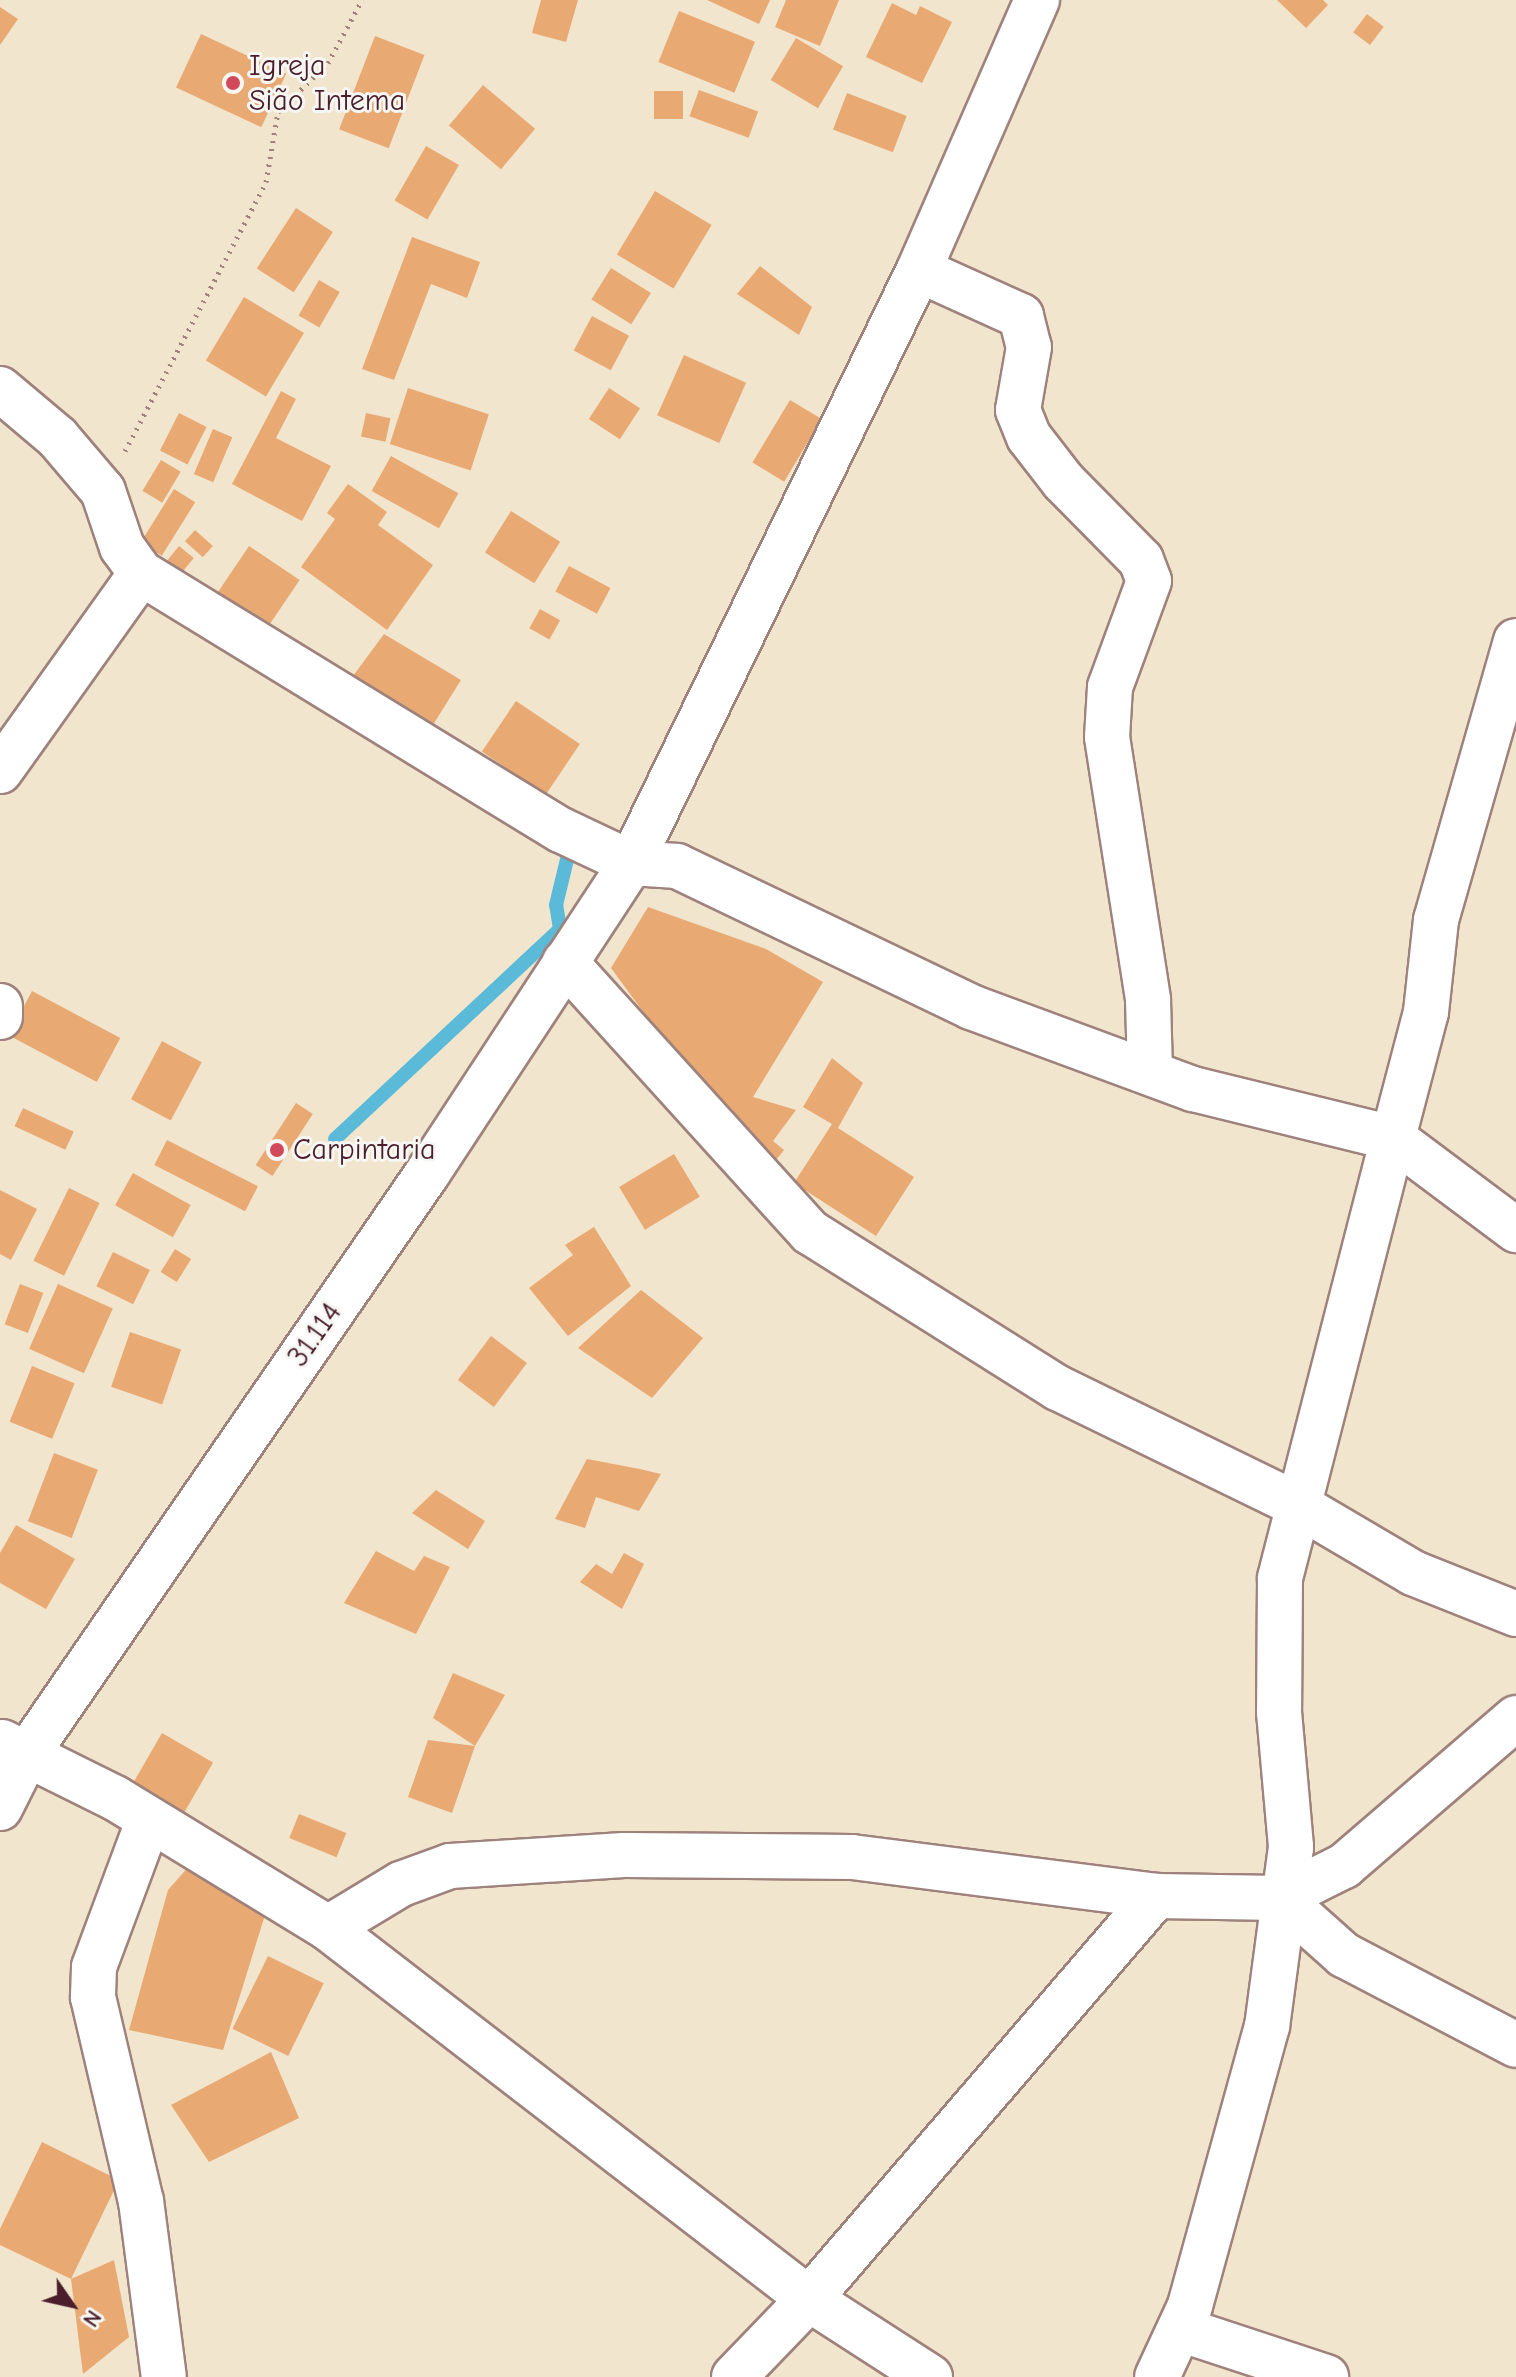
<!DOCTYPE html>
<html>
<head>
<meta charset="utf-8">
<style>
	body { margin:0 }
	#map { position:relative; width:1516px; height:2377px; overflow:hidden; background:#f2e5ce; font-family:"Comic Neue",sans-serif }
	div>[style] { position:absolute }
	[style*='--x'] { left:calc(var(--x)*1px); top:calc(var(--y)*1px); width:calc(var(--w)*1px); rotate:calc(var(--a)*1deg) }
	.stream>* { height:14px; margin:-7px; padding:0 7px; transform-origin:7px; border-radius:7px; background:#5abad8 }
	.building>* { inset:0; background:#e9a973; transform-origin:0 0 }
	.path>* { height:5px; margin-top:-2.5px; transform-origin:0; background:repeating-linear-gradient(90deg,#9e827c 0 2px,transparent 0 8px) }
	.roads { filter:drop-shadow(2px 0 #9e827c) drop-shadow(-2px 0 #9e827c) drop-shadow(0 2px #9e827c) drop-shadow(0 -2px #9e827c) }
	.minor>* { height:44px; margin:-22px; padding:0 22px; transform-origin:22px; border-radius:22px; background:#fff }
	.dots>* { width:22px; height:22px; translate:-50% -50%; box-sizing:border-box; border:4px solid #f6f6f2; border-radius:50% }
	span { translate:-50% -50%; white-space:nowrap; text-align:center; line-height:1.15; -webkit-text-stroke:6px #f6f6f2; paint-order:stroke }
	.poi-label { font-size:30px; color:#4a1f2b }
	.left { translate:0 -50%; text-align:left }
	.street-label { font-size:30px; color:#4a1f2b }
	.north { position:absolute; left:32px; top:2265px; width:80px; height:80px; -webkit-text-stroke:6px #f6f6f2; paint-order:stroke; rotate:124deg; font-size:22px; font-weight:700; line-height:32px; text-align:center; color:#4a1f2b }
	.north::after { content:''; display:block; margin:auto; width:28px; height:36px; background:#4a1f2b; clip-path:polygon(50% 0,100% 100%,50% 72%,0 100%) }
</style>
</head>
<body>
<div id="map">
	<div class="stream">
		<div style="--x:335;--y:1139;--w:308;--a:-43"></div>
		<div style="--x:560;--y:929;--w:24;--a:-99"></div>
		<div style="--x:556;--y:905;--w:68;--a:-76.4"></div>
	</div>
	<div class="building">
		<div style="clip-path:polygon(541px 0,578px 0,566px 42px,532px 33px)"></div>
		<div style="clip-path:polygon(707px 0,770px 0,759px 24px)"></div>
		<div style="clip-path:polygon(786px 0,839px 0,820px 46px,775px 27px)"></div>
		<div style="clip-path:polygon(1277px 0,1323px 0,1328px 5px,1306px 28px)"></div>
		<div style="clip-path:polygon(892px 3px,916px 15px,920px 6px,952px 22px,922px 83px,866px 57px)"></div>
		<div style="clip-path:polygon(0 7px,18px 19px,0 45px)"></div>
		<div style="left:679px;top:11px;width:82px;height:55px;rotate:22deg"></div>
		<div style="left:1367px;top:14px;width:21px;height:23px;rotate:37deg"></div>
		<div style="left:201px;top:34px;width:94px;height:59px;rotate:25deg"></div>
		<div style="left:375px;top:36px;width:53px;height:100px;rotate:21deg"></div>
		<div style="left:796px;top:38px;width:55px;height:49px;rotate:31deg"></div>
		<div style="left:483px;top:85px;width:68px;height:53px;rotate:40deg"></div>
		<div style="left:699px;top:90px;width:63px;height:28px;rotate:20deg"></div>
		<div style="left:654px;top:91px;width:29px;height:28px"></div>
		<div style="left:847px;top:93px;width:64px;height:39px;rotate:21deg"></div>
		<div style="left:426px;top:146px;width:38px;height:63px;rotate:30deg"></div>
		<div style="left:655px;top:191px;width:66px;height:74px;rotate:31deg"></div>
		<div style="left:296px;top:208px;width:44px;height:72px;rotate:33deg"></div>
		<div style="clip-path:polygon(412px 237px,480px 262px,467px 298px,431px 284px,394px 380px,362px 369px)"></div>
		<div style="clip-path:polygon(760px 266px,812px 307px,799px 335px,737px 294px)"></div>
		<div style="left:611px;top:268px;width:47px;height:37px;rotate:32deg"></div>
		<div style="left:319px;top:280px;width:24px;height:41px;rotate:30deg"></div>
		<div style="left:244px;top:297px;width:70px;height:74px;rotate:31deg"></div>
		<div style="left:592px;top:316px;width:42px;height:39px;rotate:28deg"></div>
		<div style="left:684px;top:355px;width:68px;height:66px;rotate:24deg"></div>
		<div style="left:408px;top:388px;width:85px;height:59px;rotate:18deg"></div>
		<div style="left:609px;top:388px;width:37px;height:37px;rotate:33deg"></div>
		<div style="clip-path:polygon(281px 391px,296px 399px,276px 438px,331px 466px,302px 521px,232px 484px)"></div>
		<div style="left:790px;top:400px;width:37px;height:73px;rotate:31deg"></div>
		<div style="left:179px;top:413px;width:31px;height:42px;rotate:27deg"></div>
		<div style="left:366px;top:413px;width:25px;height:24px;rotate:12deg"></div>
		<div style="left:213px;top:429px;width:21px;height:49px;rotate:23deg"></div>
		<div style="left:391px;top:456px;width:77px;height:40px;rotate:29deg"></div>
		<div style="left:161px;top:460px;width:23px;height:36px;rotate:31deg"></div>
		<div style="clip-path:polygon(348px 484px,387px 512px,378px 525px,433px 565px,387px 630px,301px 567px,335px 519px,327px 513px)"></div>
		<div style="left:174px;top:489px;width:25px;height:63px;rotate:32deg"></div>
		<div style="left:511px;top:511px;width:58px;height:49px;rotate:32deg"></div>
		<div style="left:195px;top:530px;width:24px;height:15px;rotate:42deg"></div>
		<div style="left:179px;top:546px;width:19px;height:23px;rotate:39deg"></div>
		<div style="left:249px;top:546px;width:61px;height:69px;rotate:34deg"></div>
		<div style="left:569px;top:566px;width:47px;height:29px;rotate:28deg"></div>
		<div style="left:540px;top:609px;width:23px;height:22px;rotate:29deg"></div>
		<div style="clip-path:polygon(384px 634px,461px 680px,426px 736px,342px 691px)"></div>
		<div style="left:516px;top:701px;width:77px;height:61px;rotate:34deg"></div>
		<div style="clip-path:polygon(648px 907px,766px 949px,823px 982px,753px 1097px,796px 1110px,773px 1141px,784px 1150px,773px 1164px,674px 1054px,611px 968px)"></div>
		<div style="left:32px;top:991px;width:100px;height:50px;rotate:28deg"></div>
		<div style="left:162px;top:1041px;width:45px;height:66px;rotate:28deg"></div>
		<div style="clip-path:polygon(832px 1058px,863px 1083px,838px 1128px,914px 1177px,876px 1236px,794px 1183px,832px 1124px,803px 1107px)"></div>
		<div style="left:296px;top:1103px;width:20px;height:74px;rotate:33deg"></div>
		<div style="left:23px;top:1108px;width:56px;height:20px;rotate:25deg"></div>
		<div style="left:167px;top:1140px;width:102px;height:28px;rotate:27deg"></div>
		<div style="left:674px;top:1154px;width:50px;height:64px;rotate:59deg"></div>
		<div style="left:133px;top:1173px;width:66px;height:37px;rotate:29deg"></div>
		<div style="left:69px;top:1188px;width:34px;height:81px;rotate:26deg"></div>
		<div style="clip-path:polygon(0 1190px,37px 1209px,11px 1260px,0 1254px)"></div>
		<div style="clip-path:polygon(594px 1227px,631px 1286px,568px 1336px,529px 1288px,573px 1255px,565px 1245px)"></div>
		<div style="left:175px;top:1249px;width:19px;height:27px;rotate:32deg"></div>
		<div style="left:113px;top:1252px;width:41px;height:38px;rotate:26deg"></div>
		<div style="left:20px;top:1284px;width:25px;height:43px;rotate:21deg"></div>
		<div style="left:58px;top:1284px;width:60px;height:71px;rotate:24deg"></div>
		<div style="clip-path:polygon(641px 1290px,703px 1338px,652px 1398px,578px 1348px)"></div>
		<div style="left:130px;top:1332px;width:54px;height:58px;rotate:19deg"></div>
		<div style="left:491px;top:1336px;width:45px;height:55px;rotate:37deg"></div>
		<div style="left:32px;top:1366px;width:46px;height:60px;rotate:22deg"></div>
		<div style="left:54px;top:1453px;width:47px;height:73px;rotate:21deg"></div>
		<div style="clip-path:polygon(587px 1459px,640px 1469px,661px 1474px,639px 1511px,596px 1497px,585px 1528px,555px 1519px)"></div>
		<div style="clip-path:polygon(436px 1490px,485px 1521px,468px 1549px,412px 1513px)"></div>
		<div style="clip-path:polygon(16px 1525px,75px 1559px,46px 1609px,0 1583px,0 1553px)"></div>
		<div style="clip-path:polygon(376px 1551px,414px 1571px,424px 1556px,450px 1567px,416px 1634px,344px 1603px)"></div>
		<div style="clip-path:polygon(624px 1553px,644px 1564px,622px 1609px,580px 1582px,596px 1564px,612px 1574px)"></div>
		<div style="clip-path:polygon(453px 1673px,505px 1695px,475px 1746px,433px 1718px)"></div>
		<div style="left:162px;top:1733px;width:59px;height:60px;rotate:30deg"></div>
		<div style="clip-path:polygon(428px 1740px,475px 1746px,452px 1813px,408px 1797px)"></div>
		<div style="left:299px;top:1814px;width:51px;height:26px;rotate:22deg"></div>
		<div style="clip-path:polygon(198px 1856px,265px 1915px,223px 2050px,129px 2030px,168px 1890px)"></div>
		<div style="left:268px;top:1956px;width:62px;height:81px;rotate:26deg"></div>
		<div style="clip-path:polygon(271px 2052px,299px 2118px,209px 2162px,171px 2105px)"></div>
		<div style="clip-path:polygon(42px 2142px,119px 2180px,71px 2279px,0 2245px,0 2229px)"></div>
		<div style="clip-path:polygon(114px 2260px,129px 2337px,83px 2374px,71px 2279px)"></div>
	</div>
	<div class="path">
		<div style="--x:125;--y:451;--w:304;--a:-62.3"></div>
		<div style="--x:266;--y:182;--w:71;--a:-80.3"></div>
		<div style="--x:278;--y:112;--w:70;--a:-44.4"></div>
		<div style="--x:328;--y:63;--w:72;--a:-61.6"></div>
	</div>
	<div class="roads">
		<div class="minor">
			<div style="--x:919;--y:270;--w:112;--a:24.3"></div>
			<div style="--x:1021;--y:316;--w:32;--a:76"></div>
			<div style="--x:1029;--y:347;--w:64;--a:99.9"></div>
			<div style="--x:1018;--y:410;--w:29;--a:68"></div>
			<div style="--x:1029;--y:437;--w:56;--a:52.3"></div>
			<div style="--x:1063;--y:481;--w:111;--a:45.4"></div>
			<div style="--x:1141;--y:560;--w:22;--a:69"></div>
			<div style="--x:1149;--y:581;--w:113;--a:110.2"></div>
			<div style="--x:1110;--y:687;--w:50;--a:93.4"></div>
			<div style="--x:1107;--y:737;--w:266;--a:81.1"></div>
			<div style="--x:1148;--y:1000;--w:70;--a:88.4"></div>
			<div style="--x:0;--y:389;--w:75;--a:40.1"></div>
			<div style="--x:57;--y:437;--w:71;--a:49.6"></div>
			<div style="--x:103;--y:491;--w:59;--a:71.3"></div>
			<div style="--x:122;--y:547;--w:32;--a:54"></div>
			<div style="--x:141;--y:573;--w:492;--a:31.5"></div>
			<div style="--x:561;--y:830;--w:77;--a:25.2"></div>
			<div style="--x:631;--y:863;--w:46;--a:3.7"></div>
			<div style="--x:677;--y:866;--w:326;--a:25.6"></div>
			<div style="--x:971;--y:1007;--w:237;--a:20.3"></div>
			<div style="--x:1193;--y:1089;--w:206;--a:13.8"></div>
			<div style="--x:1393;--y:1138;--w:455;--a:104.4"></div>
			<div style="--x:1280;--y:1579;--w:133;--a:90.4"></div>
			<div style="--x:1279;--y:1712;--w:136;--a:84.9"></div>
			<div style="--x:1291;--y:1847;--w:181;--a:97.6"></div>
			<div style="--x:1267;--y:2026;--w:290;--a:105.4"></div>
			<div style="--x:1190;--y:2306;--w:78;--a:114.9"></div>
			<div style="--x:1516;--y:641;--w:290;--a:106"></div>
			<div style="--x:1436;--y:920;--w:93;--a:96.2"></div>
			<div style="--x:1426;--y:1012;--w:130;--a:104.7"></div>
			<div style="--x:1393;--y:1138;--w:154;--a:36.8"></div>
			<div style="--x:0;--y:771;--w:243;--a:-54.5"></div>
			<div style="--x:565;--y:962;--w:365;--a:47.8"></div>
			<div style="--x:810;--y:1232;--w:293;--a:32.2"></div>
			<div style="--x:1058;--y:1388;--w:265;--a:26"></div>
			<div style="--x:1296;--y:1504;--w:136;--a:30.5"></div>
			<div style="--x:1413;--y:1573;--w:111;--a:21.7"></div>
			<div style="--x:0;--y:1006;--w:11;--a:90"></div>
			<div style="--x:2;--y:1742;--w:126;--a:26.4"></div>
			<div style="--x:115;--y:1798;--w:250;--a:31.4"></div>
			<div style="--x:328;--y:1928;--w:607;--a:37.64"></div>
			<div style="--x:809;--y:2299;--w:144;--a:32.8"></div>
			<div style="--x:0;--y:1808;--w:60;--a:-63.4"></div>
			<div style="--x:27;--y:1754;--w:705;--a:-55.41"></div>
			<div style="--x:427;--y:1174;--w:372;--a:-56.7"></div>
			<div style="--x:631;--y:863;--w:659;--a:-64.1"></div>
			<div style="--x:919;--y:270;--w:295;--a:-66.4"></div>
			<div style="--x:149;--y:1819;--w:158;--a:110.4"></div>
			<div style="--x:94;--y:1967;--w:30;--a:92"></div>
			<div style="--x:93;--y:1997;--w:210;--a:76.8"></div>
			<div style="--x:141;--y:2201;--w:177;--a:82.6"></div>
			<div style="--x:1280;--y:1898;--w:86;--a:41.7"></div>
			<div style="--x:1344;--y:1955;--w:194;--a:27.6"></div>
			<div style="--x:328;--y:1928;--w:85;--a:-31.1"></div>
			<div style="--x:401;--y:1884;--w:52;--a:-20.2"></div>
			<div style="--x:450;--y:1866;--w:174;--a:-3.6"></div>
			<div style="--x:624;--y:1855;--w:228;--a:0.5"></div>
			<div style="--x:852;--y:1857;--w:306;--a:7.3"></div>
			<div style="--x:1156;--y:1896;--w:124;--a:0.9"></div>
			<div style="--x:1280;--y:1898;--w:72;--a:-26.6"></div>
			<div style="--x:1344;--y:1866;--w:227;--a:-40.7"></div>
			<div style="--x:1180;--y:2329;--w:154;--a:18.2"></div>
			<div style="--x:734;--y:2377;--w:108;--a:-46.1"></div>
			<div style="--x:809;--y:2299;--w:532;--a:-49.27"></div>
		</div>
	</div>
	<div class="dots">
		<div style="left:233px;top:83px;background:#d1495b"></div>
		<div style="left:277px;top:1150px;background:#d1495b"></div>
	</div>
	<div class="poi-label">
		<span class="left" style="left:249px;top:83px">Igreja<br>Sião Intema</span>
		<span class="left" style="left:293px;top:1150px">Carpintaria</span>
	</div>
	<div class="street-label">
		<span style="left:315px;top:1335px;rotate:-55deg">31.114</span>
	</div>
	<div class="north">N</div>
</div>
</body>
</html>
